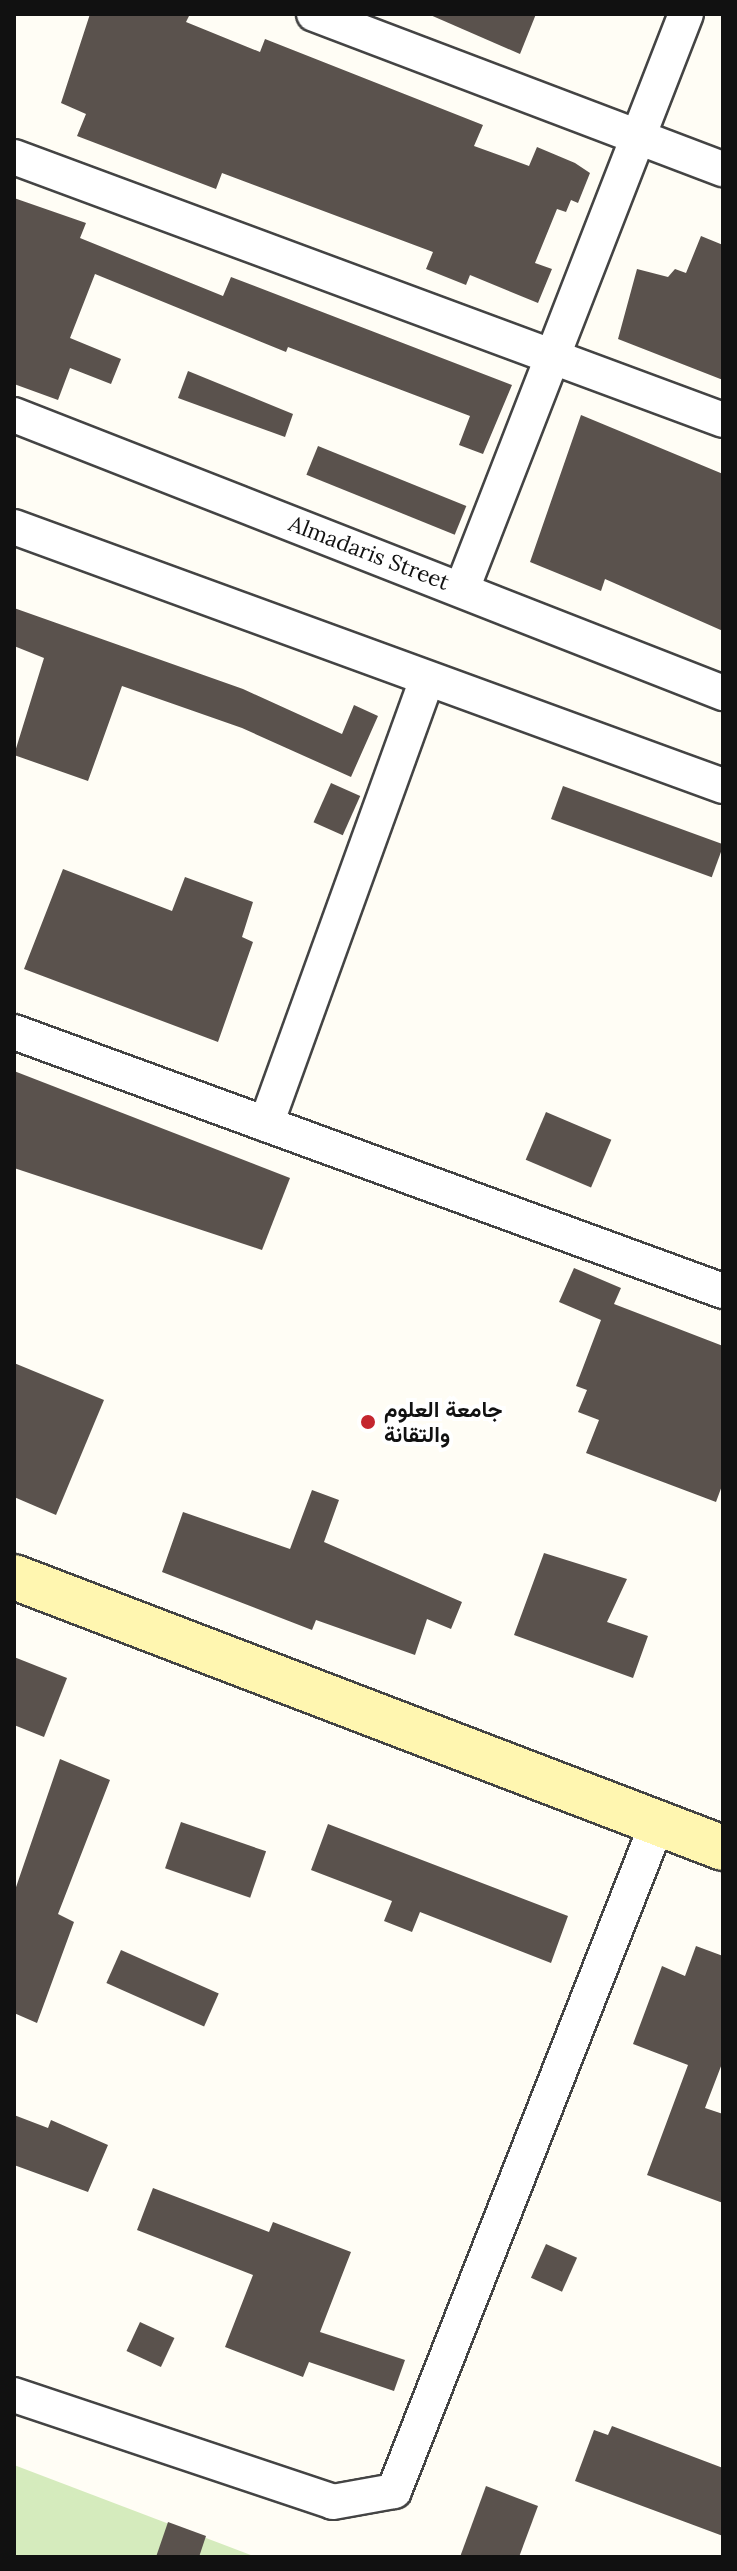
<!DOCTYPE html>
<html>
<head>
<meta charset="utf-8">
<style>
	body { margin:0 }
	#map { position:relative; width:737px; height:2571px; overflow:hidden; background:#fffdf5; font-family:Lora,Vazirmatn,serif }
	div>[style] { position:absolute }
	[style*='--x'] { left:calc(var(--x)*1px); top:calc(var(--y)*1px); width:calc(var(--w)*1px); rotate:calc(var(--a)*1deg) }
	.green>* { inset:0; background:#d5ebbd }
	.building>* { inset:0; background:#5a524d; transform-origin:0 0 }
	.roads { filter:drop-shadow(2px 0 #444) drop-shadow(-2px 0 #444) drop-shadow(0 2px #444) drop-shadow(0 -2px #444) }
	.street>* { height:34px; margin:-17px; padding:0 17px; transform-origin:17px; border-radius:17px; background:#fff }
	.secondary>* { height:44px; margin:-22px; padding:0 22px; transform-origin:22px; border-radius:22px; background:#fff6b0 }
	.dots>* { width:22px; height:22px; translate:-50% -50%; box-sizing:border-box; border:4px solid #fff; border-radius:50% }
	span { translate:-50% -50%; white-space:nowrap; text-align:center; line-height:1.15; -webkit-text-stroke:8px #fff; paint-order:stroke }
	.street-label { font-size:22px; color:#111 }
	.poi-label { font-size:22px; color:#111; font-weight:700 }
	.left { translate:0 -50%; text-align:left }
	.frame { position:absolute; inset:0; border:16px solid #111; pointer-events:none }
</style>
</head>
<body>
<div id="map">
	<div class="green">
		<div style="clip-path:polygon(14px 2465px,256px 2557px,14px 2557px)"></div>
	</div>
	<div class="building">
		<div style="clip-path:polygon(90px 14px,190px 14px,186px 22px,260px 52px,265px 39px,483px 125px,474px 146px,529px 166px,537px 147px,575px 163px,590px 173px,578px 203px,571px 200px,566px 212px,557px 209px,535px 263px,552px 269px,538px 303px,470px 275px,466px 285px,426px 269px,433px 252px,222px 173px,216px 189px,77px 136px,86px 114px,61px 103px)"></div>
		<div style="clip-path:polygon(428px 14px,536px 14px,520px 54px)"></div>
		<div style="clip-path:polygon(14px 198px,86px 223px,80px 238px,223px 296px,231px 277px,512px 385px,483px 454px,459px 445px,470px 416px,288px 347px,286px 352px,95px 274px,70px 338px,121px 359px,111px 384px,70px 368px,58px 400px,14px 384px)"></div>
		<div style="clip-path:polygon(701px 236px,723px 245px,723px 380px,618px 339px,637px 269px,668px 277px,675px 269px,686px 273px)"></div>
		<div style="clip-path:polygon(188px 371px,293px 414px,285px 437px,178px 398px)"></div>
		<div style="clip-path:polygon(581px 415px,723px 474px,723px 631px,605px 579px,601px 591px,530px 562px)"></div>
		<div style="left:318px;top:446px;width:160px;height:31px;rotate:22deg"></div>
		<div style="clip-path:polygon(14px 608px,243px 689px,342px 734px,354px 705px,378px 716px,351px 777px,242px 728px,122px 686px,88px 781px,14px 755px,44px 658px,14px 646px)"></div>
		<div style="left:331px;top:783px;width:32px;height:43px;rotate:24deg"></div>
		<div style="left:563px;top:786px;width:171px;height:35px;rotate:20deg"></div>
		<div style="clip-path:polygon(63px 869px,172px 911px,185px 877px,253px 902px,242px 937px,253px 942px,218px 1042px,24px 969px)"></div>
		<div style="clip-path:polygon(14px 1071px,290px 1178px,262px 1250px,14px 1168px)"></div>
		<div style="left:546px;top:1112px;width:71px;height:52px;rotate:23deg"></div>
		<div style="clip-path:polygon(574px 1268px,621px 1288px,614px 1304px,723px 1346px,723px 1483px,716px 1502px,586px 1453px,599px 1420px,578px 1412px,587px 1390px,576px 1386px,601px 1320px,559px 1302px)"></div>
		<div style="clip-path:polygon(14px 1363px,104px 1400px,56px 1515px,14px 1497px)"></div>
		<div style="clip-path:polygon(312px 1490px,339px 1500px,324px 1542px,462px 1602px,451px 1629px,427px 1619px,415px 1655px,316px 1620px,312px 1630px,162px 1572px,183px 1512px,290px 1549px)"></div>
		<div style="clip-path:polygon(544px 1553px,627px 1579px,607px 1622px,648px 1636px,633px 1678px,514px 1635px)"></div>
		<div style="clip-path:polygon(14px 1657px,67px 1678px,44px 1737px,14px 1725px)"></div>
		<div style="clip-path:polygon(60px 1759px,110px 1780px,58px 1914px,74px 1922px,37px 2023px,14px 2013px,14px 1893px)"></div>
		<div style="left:181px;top:1822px;width:90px;height:49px;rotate:19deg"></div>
		<div style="clip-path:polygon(328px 1824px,568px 1916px,551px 1963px,420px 1912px,412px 1932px,384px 1921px,392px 1901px,311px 1870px)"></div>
		<div style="clip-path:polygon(696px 1946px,723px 1956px,723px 2061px,705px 2108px,723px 2114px,723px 2203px,647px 2175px,688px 2065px,633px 2044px,662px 1966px,685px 1976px)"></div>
		<div style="left:121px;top:1950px;width:107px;height:36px;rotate:24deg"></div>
		<div style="clip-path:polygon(14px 2115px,48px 2128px,51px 2120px,108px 2145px,88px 2192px,14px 2165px)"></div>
		<div style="clip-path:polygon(153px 2188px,269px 2232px,273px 2222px,351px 2252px,320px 2332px,405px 2360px,394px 2391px,309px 2362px,303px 2377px,225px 2347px,253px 2275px,137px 2230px)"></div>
		<div style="left:546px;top:2244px;width:34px;height:37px;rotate:24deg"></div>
		<div style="left:140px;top:2322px;width:38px;height:32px;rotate:25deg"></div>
		<div style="clip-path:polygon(612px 2426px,723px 2468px,723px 2536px,575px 2481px,594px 2430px,608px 2435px)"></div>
		<div style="clip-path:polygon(486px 2486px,538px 2506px,519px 2557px,460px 2557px)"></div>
		<div style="clip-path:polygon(168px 2522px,206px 2536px,199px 2557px,156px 2557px)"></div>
	</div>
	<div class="roads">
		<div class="street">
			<div style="--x:314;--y:14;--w:437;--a:20.8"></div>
			<div style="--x:14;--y:157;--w:756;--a:20.35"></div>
			<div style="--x:14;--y:415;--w:762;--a:21.41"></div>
			<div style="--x:14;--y:527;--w:755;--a:20.07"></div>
			<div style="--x:462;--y:589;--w:617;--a:-68.72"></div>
			<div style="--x:14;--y:1032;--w:755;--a:20.07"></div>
			<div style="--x:266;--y:1124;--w:470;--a:-70.1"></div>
			<div style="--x:14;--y:2395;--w:336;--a:18.5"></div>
			<div style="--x:333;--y:2502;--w:62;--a:-10.2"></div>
			<div style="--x:394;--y:2491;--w:717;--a:-68.48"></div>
		</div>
		<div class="secondary">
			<div style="--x:14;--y:1577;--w:759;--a:20.92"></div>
		</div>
	</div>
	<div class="dots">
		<div style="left:368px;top:1422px;background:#c4262e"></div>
	</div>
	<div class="street-label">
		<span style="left:369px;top:553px;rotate:21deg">Almadaris Street</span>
	</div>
	<div class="poi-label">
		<span class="left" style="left:384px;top:1422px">جامعة العلوم<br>والتقانة</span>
	</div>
	<div class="frame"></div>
</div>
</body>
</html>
